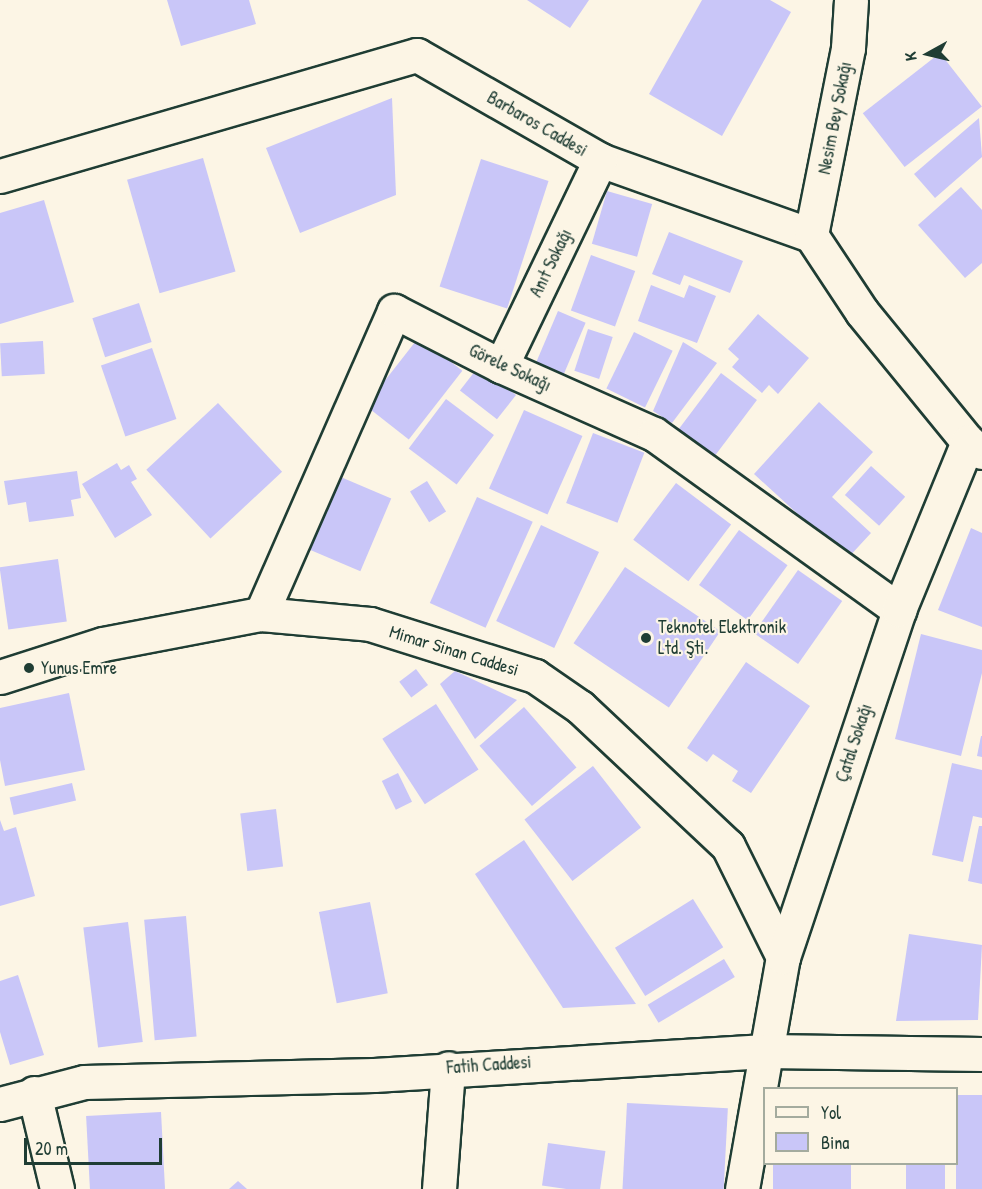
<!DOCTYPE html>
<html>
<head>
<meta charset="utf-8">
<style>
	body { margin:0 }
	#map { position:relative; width:982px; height:1189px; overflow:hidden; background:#fcf5e5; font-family:"Patrick Hand",sans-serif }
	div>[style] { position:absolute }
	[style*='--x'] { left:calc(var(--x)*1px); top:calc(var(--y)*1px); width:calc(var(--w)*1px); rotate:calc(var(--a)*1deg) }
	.building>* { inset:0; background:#c9c6f8; transform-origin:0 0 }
	.roads { filter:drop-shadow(2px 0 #1f3d34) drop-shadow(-2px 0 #1f3d34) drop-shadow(0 2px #1f3d34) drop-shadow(0 -2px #1f3d34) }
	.minor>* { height:33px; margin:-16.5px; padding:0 16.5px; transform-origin:16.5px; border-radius:16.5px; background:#fcf5e5 }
	.tertiary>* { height:33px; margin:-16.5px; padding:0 16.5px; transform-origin:16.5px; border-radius:16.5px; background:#fcf5e5 }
	.dots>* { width:16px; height:16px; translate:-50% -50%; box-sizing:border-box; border:3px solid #fcf5e5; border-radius:50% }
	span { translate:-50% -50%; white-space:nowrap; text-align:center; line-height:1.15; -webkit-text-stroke:4.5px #fcf5e5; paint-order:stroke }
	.street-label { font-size:18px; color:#1f3d34 }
	.poi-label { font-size:18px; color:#1f3d34 }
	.left { translate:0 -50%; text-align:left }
	.legend { position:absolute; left:763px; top:1087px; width:195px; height:78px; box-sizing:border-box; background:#fcf5e5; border:2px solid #a4ab9e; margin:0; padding:8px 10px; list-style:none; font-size:18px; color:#1f3d34 }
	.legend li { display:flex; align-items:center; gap:12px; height:30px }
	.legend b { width:30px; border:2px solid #a4ab9e }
	.north { position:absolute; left:898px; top:24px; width:60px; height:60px; -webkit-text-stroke:4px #fcf5e5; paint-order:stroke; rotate:262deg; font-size:16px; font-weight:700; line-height:24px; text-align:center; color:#1f3d34 }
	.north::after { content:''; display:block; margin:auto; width:21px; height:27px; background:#1f3d34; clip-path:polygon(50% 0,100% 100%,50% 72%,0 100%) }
	.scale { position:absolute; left:24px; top:1138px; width:138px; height:27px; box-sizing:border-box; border:3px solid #1f3d34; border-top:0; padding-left:8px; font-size:18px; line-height:21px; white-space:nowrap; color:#1f3d34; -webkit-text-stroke:4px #fcf5e5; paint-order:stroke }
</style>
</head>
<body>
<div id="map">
	<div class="building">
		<div style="clip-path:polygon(167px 0,249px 0,256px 24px,181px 46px)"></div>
		<div style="clip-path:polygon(527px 0,589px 0,570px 28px)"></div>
		<div style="clip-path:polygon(702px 0,770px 0,791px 12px,722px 136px,649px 94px)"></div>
		<div style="left:940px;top:53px;width:68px;height:98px;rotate:52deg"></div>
		<div style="clip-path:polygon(392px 98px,396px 195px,300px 233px,266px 148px)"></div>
		<div style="clip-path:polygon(979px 118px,982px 157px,935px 198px,914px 174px)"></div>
		<div style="left:203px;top:158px;width:118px;height:79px;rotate:74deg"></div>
		<div style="left:481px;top:159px;width:71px;height:134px;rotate:18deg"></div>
		<div style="clip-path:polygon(961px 187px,982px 210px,982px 263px,965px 278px,918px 225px)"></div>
		<div style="left:607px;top:191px;width:47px;height:55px;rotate:16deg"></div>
		<div style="clip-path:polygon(44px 200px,74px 302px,0 324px,0 213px)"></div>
		<div style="clip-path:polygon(669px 232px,743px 261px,730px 293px,684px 275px,680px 285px,652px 274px)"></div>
		<div style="left:591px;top:255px;width:47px;height:59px;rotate:20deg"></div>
		<div style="clip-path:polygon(651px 285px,684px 298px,689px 285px,716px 296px,697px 343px,638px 321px)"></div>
		<div style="left:139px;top:303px;width:41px;height:49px;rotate:72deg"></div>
		<div style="left:558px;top:311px;width:30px;height:56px;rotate:23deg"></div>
		<div style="clip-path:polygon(758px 314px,809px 358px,778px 394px,769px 385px,762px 393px,732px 367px,739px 359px,728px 349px)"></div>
		<div style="left:588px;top:329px;width:26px;height:44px;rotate:18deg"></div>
		<div style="left:634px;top:332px;width:43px;height:63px;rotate:26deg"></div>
		<div style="left:419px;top:337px;width:55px;height:87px;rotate:38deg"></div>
		<div style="left:43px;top:341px;width:33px;height:43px;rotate:87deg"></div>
		<div style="clip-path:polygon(683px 342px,717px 363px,672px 423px,653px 411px)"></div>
		<div style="left:152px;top:348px;width:75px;height:54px;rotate:71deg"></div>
		<div style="left:479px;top:366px;width:47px;height:31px;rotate:38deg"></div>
		<div style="left:721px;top:373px;width:45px;height:77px;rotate:37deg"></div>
		<div style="left:446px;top:399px;width:60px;height:62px;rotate:37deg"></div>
		<div style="clip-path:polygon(819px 402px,873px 452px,832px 497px,871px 533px,847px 559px,754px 474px)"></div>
		<div style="left:218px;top:403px;width:94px;height:98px;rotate:47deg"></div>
		<div style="left:524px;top:410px;width:64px;height:86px;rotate:24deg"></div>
		<div style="left:593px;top:433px;width:55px;height:75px;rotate:21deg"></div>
		<div style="clip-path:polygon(117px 463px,121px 470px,129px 465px,137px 479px,131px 482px,152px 515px,115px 538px,82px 484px)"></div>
		<div style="left:871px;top:466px;width:46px;height:39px;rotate:42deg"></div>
		<div style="clip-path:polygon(77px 471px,81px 498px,71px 500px,74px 516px,29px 522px,26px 502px,8px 505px,4px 481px)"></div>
		<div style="left:336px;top:475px;width:60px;height:79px;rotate:23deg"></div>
		<div style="left:427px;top:481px;width:36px;height:20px;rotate:58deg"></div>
		<div style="left:676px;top:483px;width:69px;height:71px;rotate:37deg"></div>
		<div style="left:477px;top:497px;width:61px;height:116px;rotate:24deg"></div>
		<div style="left:541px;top:525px;width:64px;height:106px;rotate:25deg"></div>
		<div style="clip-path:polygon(971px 528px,982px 533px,982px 627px,938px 610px)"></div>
		<div style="left:739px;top:530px;width:60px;height:68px;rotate:36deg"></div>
		<div style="left:58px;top:559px;width:63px;height:59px;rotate:82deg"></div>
		<div style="left:625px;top:567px;width:115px;height:92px;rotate:34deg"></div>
		<div style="left:798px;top:570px;width:54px;height:77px;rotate:35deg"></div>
		<div style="clip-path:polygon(921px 634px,982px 650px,982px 673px,961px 756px,895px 739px)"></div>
		<div style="clip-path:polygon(746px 662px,810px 706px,751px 793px,732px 781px,738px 771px,713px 754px,707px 762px,687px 748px)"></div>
		<div style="left:416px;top:669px;width:20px;height:21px;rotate:53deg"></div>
		<div style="clip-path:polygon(455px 671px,517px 700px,475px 739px,440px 684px)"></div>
		<div style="clip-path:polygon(69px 693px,85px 770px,5px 786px,0 760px,0 708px)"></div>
		<div style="left:436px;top:704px;width:78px;height:64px;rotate:57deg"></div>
		<div style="left:524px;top:707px;width:80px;height:59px;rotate:49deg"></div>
		<div style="clip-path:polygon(981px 736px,982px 736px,982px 757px,977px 756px)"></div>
		<div style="clip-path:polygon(952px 763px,982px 770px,982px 818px,973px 816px,963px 862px,932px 855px)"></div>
		<div style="left:593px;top:766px;width:78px;height:87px;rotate:52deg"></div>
		<div style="left:398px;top:773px;width:32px;height:18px;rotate:64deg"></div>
		<div style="left:72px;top:783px;width:18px;height:64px;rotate:77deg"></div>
		<div style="left:276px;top:809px;width:58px;height:36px;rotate:83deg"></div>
		<div style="clip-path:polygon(0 820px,4px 831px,16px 827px,35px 896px,0 906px)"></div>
		<div style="clip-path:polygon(979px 826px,982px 826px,982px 884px,968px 881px)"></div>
		<div style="clip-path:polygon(524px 840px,636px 1004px,563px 1008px,475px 874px)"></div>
		<div style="left:693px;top:899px;width:57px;height:92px;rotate:58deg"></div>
		<div style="left:370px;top:902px;width:93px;height:52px;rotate:79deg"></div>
		<div style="left:186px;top:916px;width:121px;height:42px;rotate:85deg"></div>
		<div style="left:128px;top:922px;width:121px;height:45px;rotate:83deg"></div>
		<div style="clip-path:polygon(909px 934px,982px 945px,978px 1020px,896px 1021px)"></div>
		<div style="left:724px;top:959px;width:21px;height:89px;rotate:59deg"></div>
		<div style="clip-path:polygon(18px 975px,44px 1055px,10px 1065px,0 1032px,0 981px)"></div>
		<div style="left:956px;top:1095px;width:26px;height:94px"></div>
		<div style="left:627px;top:1103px;width:101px;height:86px;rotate:3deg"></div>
		<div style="left:161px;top:1112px;width:77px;height:75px;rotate:87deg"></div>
		<div style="left:548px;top:1143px;width:58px;height:43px;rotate:8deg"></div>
		<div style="left:773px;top:1164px;width:78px;height:25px"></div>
		<div style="left:906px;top:1164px;width:39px;height:25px"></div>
		<div style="clip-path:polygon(238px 1181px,247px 1189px,229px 1189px)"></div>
	</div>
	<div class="roads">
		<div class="minor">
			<div style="--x:0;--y:176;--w:434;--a:-16.2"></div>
			<div style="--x:417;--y:55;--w:211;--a:29.8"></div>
			<div style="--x:600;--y:160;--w:224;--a:19.6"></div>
			<div style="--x:811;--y:235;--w:92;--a:56.5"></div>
			<div style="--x:862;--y:312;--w:168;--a:50.8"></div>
			<div style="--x:968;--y:442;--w:17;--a:36"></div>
			<div style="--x:811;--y:235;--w:191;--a:-78.8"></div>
			<div style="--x:848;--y:48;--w:48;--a:-86.4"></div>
			<div style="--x:501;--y:366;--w:229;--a:-64.3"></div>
			<div style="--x:261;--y:614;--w:331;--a:-66.3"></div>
			<div style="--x:394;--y:311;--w:120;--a:27.2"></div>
			<div style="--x:501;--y:366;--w:167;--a:24"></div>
			<div style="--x:654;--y:434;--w:302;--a:35.7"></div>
			<div style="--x:0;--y:677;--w:108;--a:-17.8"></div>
			<div style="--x:103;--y:644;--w:161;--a:-10.8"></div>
			<div style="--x:261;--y:614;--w:109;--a:5.2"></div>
			<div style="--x:370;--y:624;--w:173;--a:17.5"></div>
			<div style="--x:535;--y:676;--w:55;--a:34.6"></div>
			<div style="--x:580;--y:707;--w:203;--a:43.2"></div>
			<div style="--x:728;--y:846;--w:124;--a:63.6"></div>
			<div style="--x:34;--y:1093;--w:99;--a:76.5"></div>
			<div style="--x:439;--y:1189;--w:121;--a:-85.7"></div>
			<div style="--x:742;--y:1189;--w:236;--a:-80"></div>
			<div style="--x:783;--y:957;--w:366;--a:-71.5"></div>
			<div style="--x:899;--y:610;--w:182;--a:-67.7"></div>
		</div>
		<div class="tertiary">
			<div style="--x:0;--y:1104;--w:87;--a:-14.7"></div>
			<div style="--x:84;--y:1082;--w:290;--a:-1.4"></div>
			<div style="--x:374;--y:1075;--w:392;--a:-3.5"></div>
			<div style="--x:765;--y:1051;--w:217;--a:0.8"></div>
		</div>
	</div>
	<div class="dots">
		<div style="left:646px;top:638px;background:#1f3d34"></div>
		<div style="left:29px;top:668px;background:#1f3d34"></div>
	</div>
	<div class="street-label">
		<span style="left:835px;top:118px;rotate:-79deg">Nesim Bey Sokağı</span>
		<span style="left:537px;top:124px;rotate:30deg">Barbaros Caddesi</span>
		<span style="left:551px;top:263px;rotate:-64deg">Anıt Sokağı</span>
		<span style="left:510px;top:368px;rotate:25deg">Görele Sokağı</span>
		<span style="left:454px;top:651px;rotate:17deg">Mimar Sinan Caddesi</span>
		<span style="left:854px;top:743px;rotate:-72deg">Çatal Sokağı</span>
		<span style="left:489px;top:1065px;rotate:-4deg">Fatih Caddesi</span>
	</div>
	<div class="poi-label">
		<span class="left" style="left:658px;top:638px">Teknotel Elektronik<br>Ltd. Şti.</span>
		<span class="left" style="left:41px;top:668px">Yunus Emre</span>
	</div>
	<ul class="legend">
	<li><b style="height:8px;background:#fcf5e5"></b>Yol</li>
	<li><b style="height:16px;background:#c9c6f8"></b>Bina</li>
	</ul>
	<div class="north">K</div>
	<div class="scale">20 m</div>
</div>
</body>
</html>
